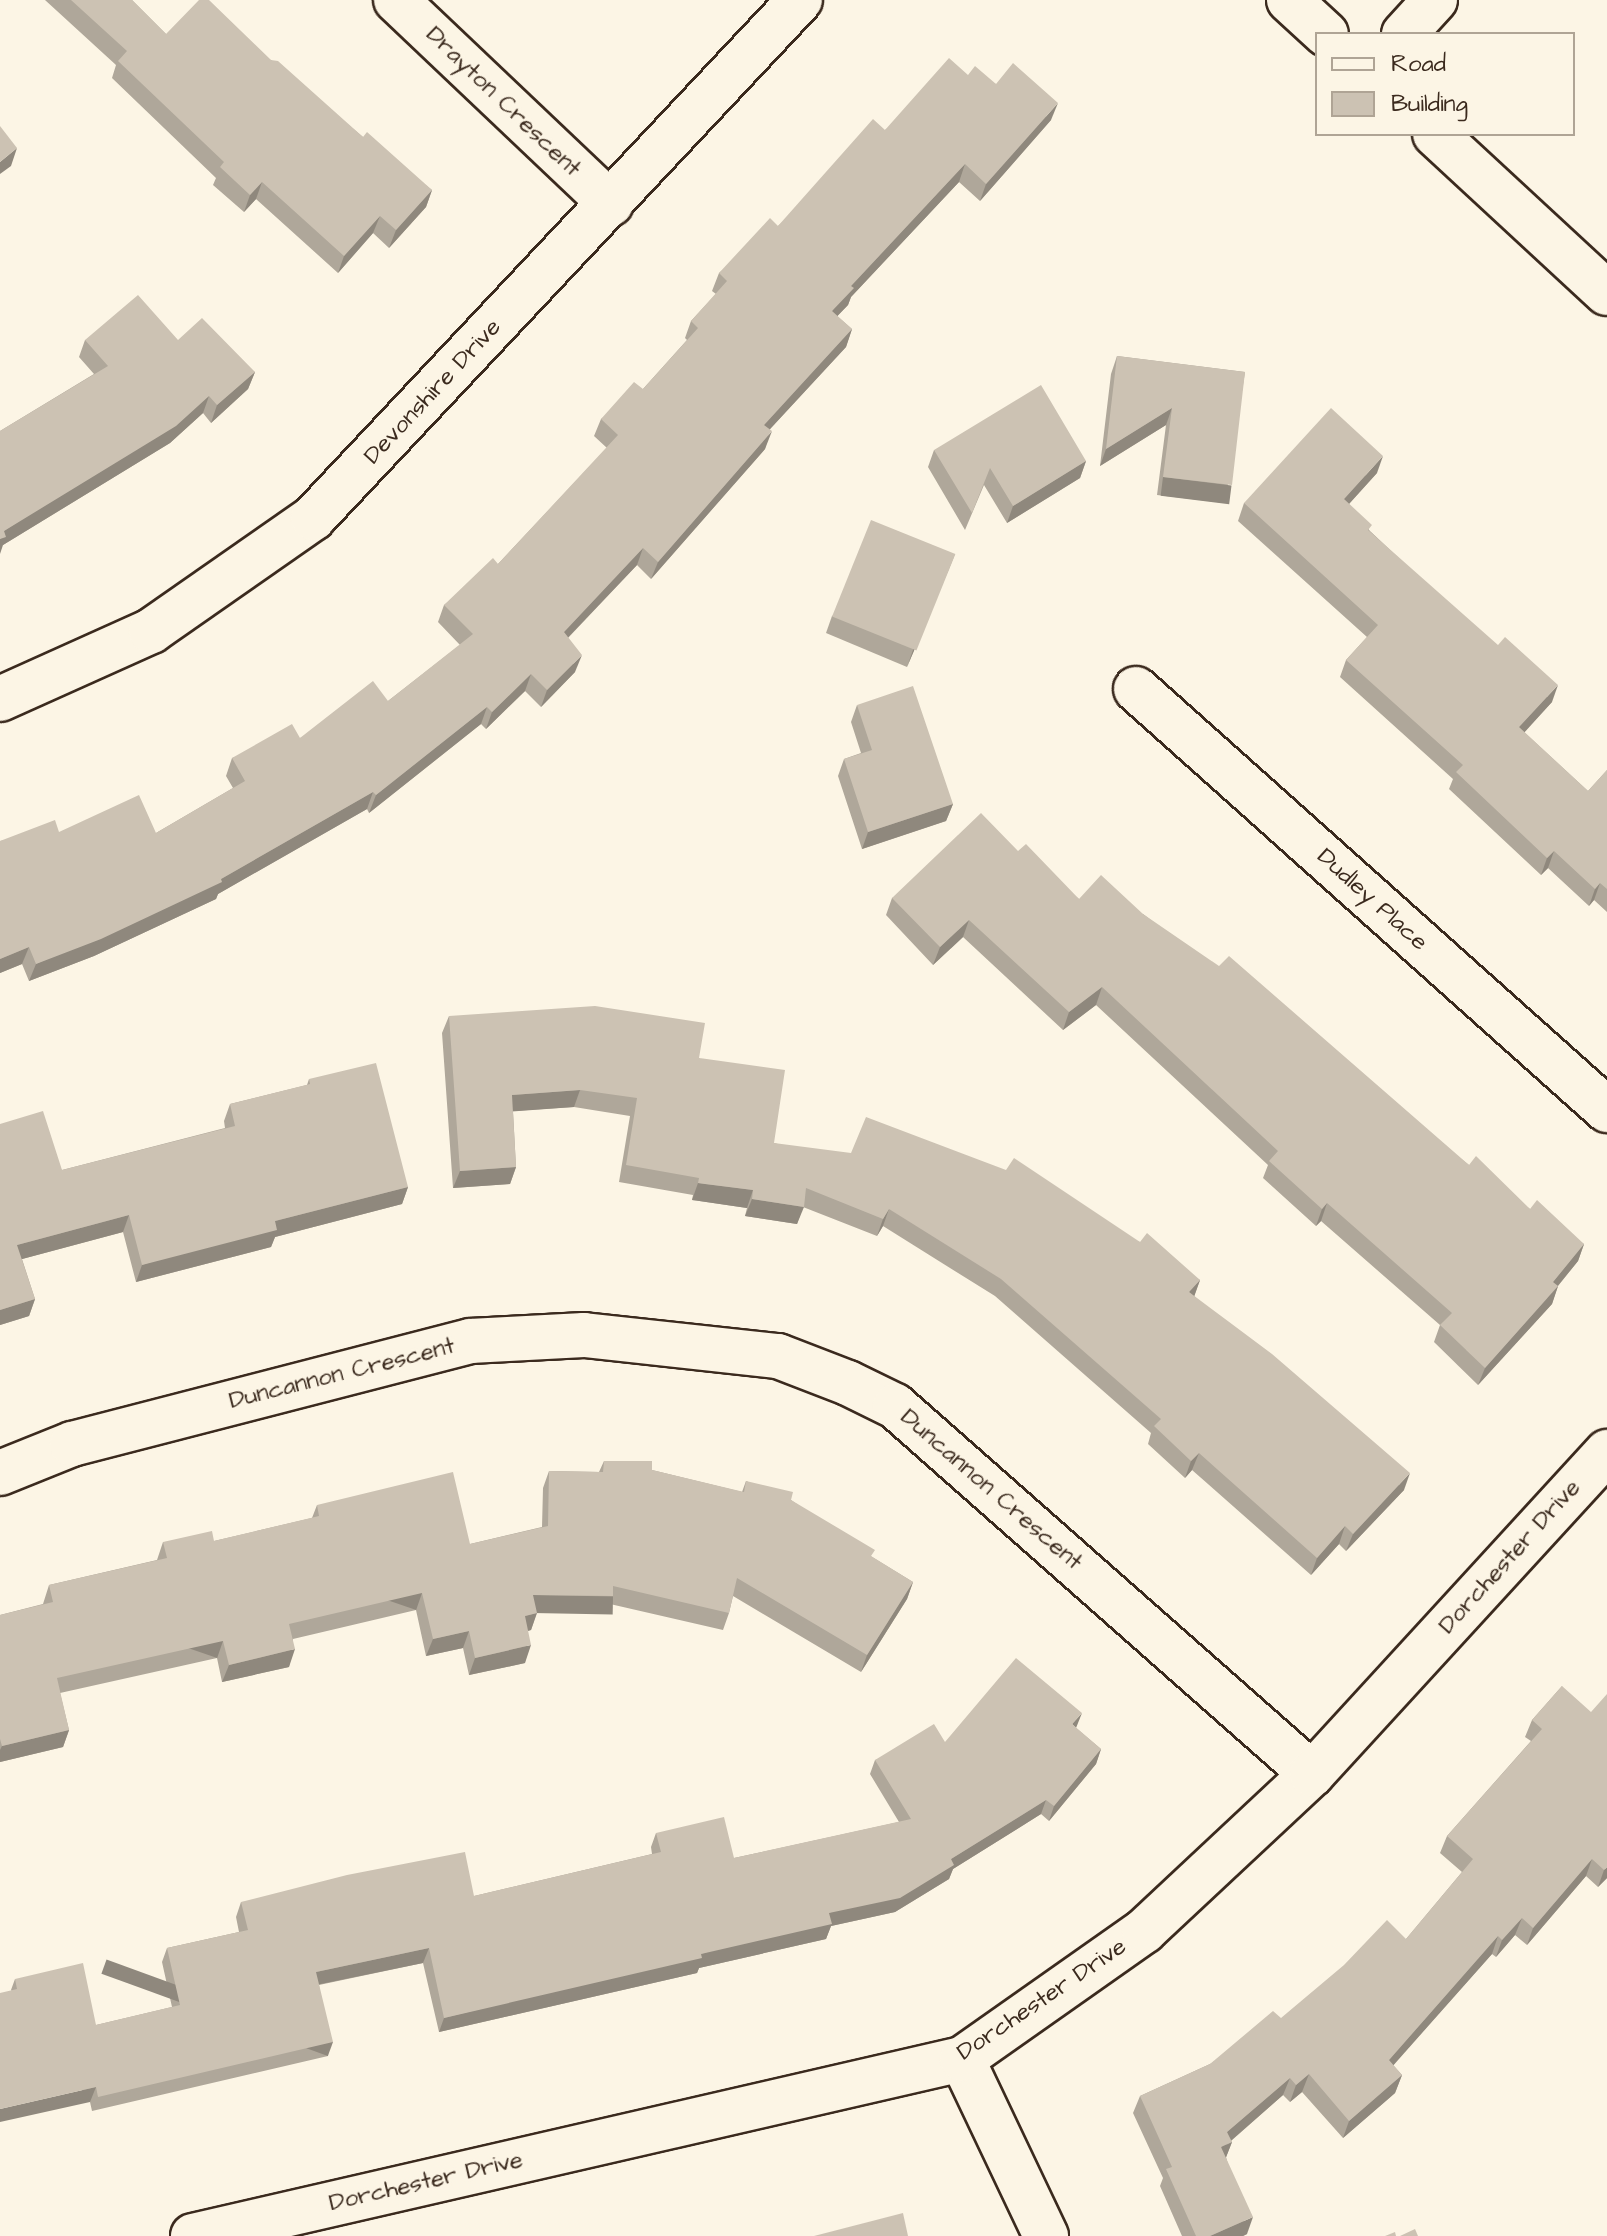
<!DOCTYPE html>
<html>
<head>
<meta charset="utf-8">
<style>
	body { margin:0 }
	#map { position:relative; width:1607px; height:2236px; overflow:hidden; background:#fcf5e5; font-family:"Architects Daughter",sans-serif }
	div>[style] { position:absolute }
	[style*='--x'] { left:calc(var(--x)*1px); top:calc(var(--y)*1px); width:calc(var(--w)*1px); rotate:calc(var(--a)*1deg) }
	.roads { filter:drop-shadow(2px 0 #3b2a1e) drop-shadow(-2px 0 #3b2a1e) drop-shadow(0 2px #3b2a1e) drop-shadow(0 -2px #3b2a1e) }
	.street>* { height:44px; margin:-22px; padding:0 22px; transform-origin:22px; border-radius:22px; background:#fcf5e5 }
	.secondary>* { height:44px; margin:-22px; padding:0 22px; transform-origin:22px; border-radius:22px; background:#fcf5e5 }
	.wall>* { inset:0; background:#afa79a }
	.shaded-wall>* { inset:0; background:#8f887d; transform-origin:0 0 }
	.building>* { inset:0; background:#ccc2b3; transform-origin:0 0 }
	span { translate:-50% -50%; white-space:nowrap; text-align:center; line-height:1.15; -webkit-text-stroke:6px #fcf5e5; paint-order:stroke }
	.street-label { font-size:24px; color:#3b2a1e }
	.legend { position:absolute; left:1315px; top:32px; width:260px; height:104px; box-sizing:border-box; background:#fcf5e5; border:2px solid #afa495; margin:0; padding:10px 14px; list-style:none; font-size:24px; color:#3b2a1e }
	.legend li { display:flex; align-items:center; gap:16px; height:40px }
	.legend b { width:40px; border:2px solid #afa495 }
</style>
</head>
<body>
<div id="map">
	<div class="roads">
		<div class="street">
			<div style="--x:396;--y:0;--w:296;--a:43.5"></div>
			<div style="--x:1404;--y:34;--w:46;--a:-47.6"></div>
			<div style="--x:1136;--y:689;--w:632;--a:41.79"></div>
			<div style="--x:0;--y:699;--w:166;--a:-24.2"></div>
			<div style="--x:151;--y:631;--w:198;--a:-34.9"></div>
			<div style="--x:313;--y:518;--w:711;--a:-46.77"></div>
			<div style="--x:0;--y:1473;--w:78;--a:-21.9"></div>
			<div style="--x:72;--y:1444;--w:411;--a:-14.5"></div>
			<div style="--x:470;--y:1341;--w:114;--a:-3"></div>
			<div style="--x:584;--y:1335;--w:195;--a:6.2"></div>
			<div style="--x:778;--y:1356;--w:75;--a:21.1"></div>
			<div style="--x:848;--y:1383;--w:52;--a:26.1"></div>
			<div style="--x:895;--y:1406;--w:556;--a:41.43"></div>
			<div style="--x:962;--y:2059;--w:196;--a:64.6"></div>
			<div style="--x:193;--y:2236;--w:789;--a:-12.96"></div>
			<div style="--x:962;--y:2059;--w:223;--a:-35.1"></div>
			<div style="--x:1144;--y:1931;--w:230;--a:-43.1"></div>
			<div style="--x:1312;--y:1774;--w:437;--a:-47.5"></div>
		</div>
		<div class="secondary">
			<div style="--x:1289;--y:0;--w:50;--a:42.6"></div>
			<div style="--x:1435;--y:134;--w:234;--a:42.8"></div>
		</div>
	</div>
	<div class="wall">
		<div style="clip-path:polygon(45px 0,132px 0,166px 34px,271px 60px,363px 137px,432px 190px,426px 207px,389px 248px,373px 233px,338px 273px,256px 199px,244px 212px,213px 185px,216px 178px,112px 78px,116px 65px)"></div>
		<div style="clip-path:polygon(968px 75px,996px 84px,1051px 120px,980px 201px,959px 182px,851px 297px,848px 305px,837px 316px,852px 329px,846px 347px,770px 429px,765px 449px,651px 579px,637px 565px,568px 638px,575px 672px,541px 707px,525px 691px,486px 729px,481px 724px,369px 813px,367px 809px,218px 894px,216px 899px,94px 956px,29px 981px,22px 964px,0 973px,0 841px,59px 832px,156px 833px,233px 788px,226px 776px,232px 758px,300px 738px,388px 701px,460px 645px,438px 622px,444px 605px,498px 564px,607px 448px,594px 436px,601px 419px,643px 389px,687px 340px,685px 338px,691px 321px,716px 294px,712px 291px,719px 273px,778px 226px,885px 130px)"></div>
		<div style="clip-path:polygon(85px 340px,178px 340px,255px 372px,248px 389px,211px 423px,203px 413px,170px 443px,3px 545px,0 431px,94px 374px,79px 357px)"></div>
		<div style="clip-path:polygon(1117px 356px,1245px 372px,1225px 503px,1157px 495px,1166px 425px,1100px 466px,1111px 374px)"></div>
		<div style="clip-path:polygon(934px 450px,1086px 461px,1080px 478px,1007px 523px,984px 485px,965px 530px,928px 467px)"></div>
		<div style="clip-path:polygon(1377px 473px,1349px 504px,1370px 531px,1552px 702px,1524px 732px,1588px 791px,1607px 770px,1607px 912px,1594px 900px,1589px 906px,1548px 868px,1541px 875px,1449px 789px,1453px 779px,1340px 677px,1346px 660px,1367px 637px,1238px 521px,1244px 503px)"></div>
		<div style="clip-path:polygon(955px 554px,907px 667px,826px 633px,832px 616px)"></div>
		<div style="clip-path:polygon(857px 705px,953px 804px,946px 821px,862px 849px,838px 776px,844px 759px,861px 753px,851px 722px)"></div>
		<div style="clip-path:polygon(1018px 851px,1079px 899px,1143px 914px,1469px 1165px,1530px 1209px,1584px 1244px,1578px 1261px,1558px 1286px,1552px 1304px,1478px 1385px,1434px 1342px,1440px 1325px,1321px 1221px,1316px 1226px,1263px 1178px,1268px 1165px,1096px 1005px,1063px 1030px,963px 937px,933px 965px,886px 915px,892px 898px)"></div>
		<div style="clip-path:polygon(449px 1016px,699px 1058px,774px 1143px,1140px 1242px,1200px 1280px,1194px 1296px,1404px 1490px,1346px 1551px,1339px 1544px,1311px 1575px,1192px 1470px,1185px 1478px,1148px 1444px,1151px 1433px,995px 1296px,883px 1226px,877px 1236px,803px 1207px,797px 1224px,745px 1216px,747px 1208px,692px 1200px,693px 1195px,619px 1182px,630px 1116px,574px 1107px,513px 1111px,516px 1167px,510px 1184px,453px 1188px,442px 1033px)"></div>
		<div style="clip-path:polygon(309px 1079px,408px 1187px,402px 1204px,275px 1237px,271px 1247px,136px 1282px,123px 1232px,22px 1259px,35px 1299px,29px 1316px,0 1325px,0 1124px,62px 1170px,225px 1128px,224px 1121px,230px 1104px,307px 1085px)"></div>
		<div style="clip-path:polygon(604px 1461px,652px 1470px,742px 1492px,746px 1481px,791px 1500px,872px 1557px,913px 1582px,907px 1599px,861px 1672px,733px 1596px,729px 1613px,723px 1630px,610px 1604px,607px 1613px,537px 1612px,531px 1630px,528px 1631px,525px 1663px,469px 1675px,463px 1648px,426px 1656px,416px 1610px,293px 1639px,289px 1667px,222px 1682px,217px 1658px,60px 1693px,69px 1730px,63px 1747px,0 1762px,0 1615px,43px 1604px,49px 1585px,157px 1560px,163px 1542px,214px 1541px,312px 1518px,317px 1505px,470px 1544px,542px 1527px,543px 1488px,549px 1471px,599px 1472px)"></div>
		<div style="clip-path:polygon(1562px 1686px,1607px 1878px,1598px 1887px,1586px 1876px,1527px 1945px,1515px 1935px,1496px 1957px,1492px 1954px,1393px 2065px,1402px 2075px,1395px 2093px,1343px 2138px,1302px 2092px,1290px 2102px,1283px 2095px,1231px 2141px,1232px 2142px,1226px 2157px,1247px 2234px,1243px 2236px,1182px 2236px,1160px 2186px,1163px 2178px,1133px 2113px,1140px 2096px,1210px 2064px,1406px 1939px,1462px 1872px,1440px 1853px,1447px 1836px,1531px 1741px,1525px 1737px,1532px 1720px)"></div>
		<div style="clip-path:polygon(1076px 1728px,1101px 1749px,1096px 1764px,1049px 1821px,1041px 1814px,953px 1869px,949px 1879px,895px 1912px,831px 1926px,826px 1939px,699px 1968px,697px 1973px,439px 2032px,423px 1963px,319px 1985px,328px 2056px,92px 2111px,90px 2102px,11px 1990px,15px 1979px,96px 2025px,172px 2007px,162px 1962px,167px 1948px,239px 1932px,236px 1917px,241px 1902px,474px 1896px,652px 1854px,651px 1847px,656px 1833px,734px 1858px,899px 1822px,870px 1774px,875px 1760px,945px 1742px)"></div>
	</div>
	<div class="shaded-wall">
		<div style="clip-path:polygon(1058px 103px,1051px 120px,980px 201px,986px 184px)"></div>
		<div style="clip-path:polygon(17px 148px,11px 166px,0 174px,0 162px)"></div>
		<div style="clip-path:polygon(965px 164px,959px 182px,851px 297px,848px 305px,826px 328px,832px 311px,851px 286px)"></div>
		<div style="clip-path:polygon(262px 182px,256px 199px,244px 212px,250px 195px)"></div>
		<div style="clip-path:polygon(432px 190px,426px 207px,389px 248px,396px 230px)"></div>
		<div style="clip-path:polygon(380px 216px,373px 233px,338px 273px,344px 256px)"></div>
		<div style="clip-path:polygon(852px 329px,846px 347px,758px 442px,764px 425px)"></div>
		<div style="clip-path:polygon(255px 372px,248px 389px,211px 423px,217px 405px)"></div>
		<div style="clip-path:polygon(209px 396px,203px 413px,170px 443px,3px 545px,0 554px,0 539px,4px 531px)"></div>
		<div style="clip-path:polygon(1172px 408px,1166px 425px,1100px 466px,1106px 449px)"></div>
		<div style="clip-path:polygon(772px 431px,765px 449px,651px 579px,658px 562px)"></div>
		<div style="clip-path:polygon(1383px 456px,1377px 473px,1338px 516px,1344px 499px)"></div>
		<div style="clip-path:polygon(1086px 461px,1080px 478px,1007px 523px,1013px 506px)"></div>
		<div style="left:1163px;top:477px;width:69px;height:19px;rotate:7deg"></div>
		<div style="clip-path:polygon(643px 548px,637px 565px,557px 649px,564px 632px)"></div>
		<div style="clip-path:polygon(955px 554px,948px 571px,907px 667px,913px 650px)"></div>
		<div style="clip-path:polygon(582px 655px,575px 672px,541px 707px,547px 690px)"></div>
		<div style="clip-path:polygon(531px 674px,525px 691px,486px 729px,492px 712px)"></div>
		<div style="clip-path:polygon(1558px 685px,1552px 702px,1513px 745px,1519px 727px)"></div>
		<div style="clip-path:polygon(487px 707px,481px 724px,369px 813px,376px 795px)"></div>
		<div style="clip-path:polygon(373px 792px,367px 809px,218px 894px,216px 899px,94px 956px,29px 981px,36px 964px,221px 879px)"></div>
		<div style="clip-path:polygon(953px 804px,946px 821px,862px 849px,868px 832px)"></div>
		<div style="clip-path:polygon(1554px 851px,1548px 868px,1541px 875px,1547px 858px)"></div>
		<div style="clip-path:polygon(1600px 883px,1594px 900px,1589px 906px,1595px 889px)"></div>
		<div style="clip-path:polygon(969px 920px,963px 937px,933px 965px,940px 947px)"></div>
		<div style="clip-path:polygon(29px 947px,22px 964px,0 973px,0 959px)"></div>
		<div style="clip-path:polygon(1102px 987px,1096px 1005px,1063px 1030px,1069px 1012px)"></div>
		<div style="clip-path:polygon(580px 1090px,574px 1107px,505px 1112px,512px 1095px)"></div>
		<div style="clip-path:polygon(516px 1167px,510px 1184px,453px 1188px,460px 1171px)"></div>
		<div style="clip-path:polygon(698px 1183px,753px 1190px,747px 1208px,692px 1200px)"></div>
		<div style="clip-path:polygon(408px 1187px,402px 1204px,275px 1237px,271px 1247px,136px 1282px,142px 1265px,275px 1221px)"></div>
		<div style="clip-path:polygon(752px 1199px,804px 1207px,797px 1224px,745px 1216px)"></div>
		<div style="clip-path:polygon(1327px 1203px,1321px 1221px,1316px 1226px,1322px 1209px)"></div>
		<div style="clip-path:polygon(889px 1209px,883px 1226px,877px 1236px,883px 1219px)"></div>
		<div style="clip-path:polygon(129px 1215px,123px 1232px,11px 1262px,17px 1245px)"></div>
		<div style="clip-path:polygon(1584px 1244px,1578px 1261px,1547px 1299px,1553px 1282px)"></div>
		<div style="clip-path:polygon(1200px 1280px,1194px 1297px,1189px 1292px)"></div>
		<div style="clip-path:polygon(1558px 1286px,1552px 1304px,1478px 1385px,1485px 1368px)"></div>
		<div style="clip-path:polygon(35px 1299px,29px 1316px,0 1325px,0 1310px)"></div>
		<div style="clip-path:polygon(1199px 1453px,1192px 1470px,1185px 1478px,1191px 1461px)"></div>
		<div style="clip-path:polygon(1410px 1473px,1404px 1490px,1346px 1551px,1353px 1534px)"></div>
		<div style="clip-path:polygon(1345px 1526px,1339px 1544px,1311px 1575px,1317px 1558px)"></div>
		<div style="clip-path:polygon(913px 1582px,907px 1599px,861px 1672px,867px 1655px)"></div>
		<div style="left:422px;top:1593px;width:18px;height:137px;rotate:109deg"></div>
		<div style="left:533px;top:1595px;width:80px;height:18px;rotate:1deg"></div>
		<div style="clip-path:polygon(537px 1613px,531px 1630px,518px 1633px,525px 1616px)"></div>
		<div style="clip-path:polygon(469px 1631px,463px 1648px,426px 1656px,433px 1639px)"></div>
		<div style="left:223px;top:1641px;width:18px;height:170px;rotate:109deg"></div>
		<div style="clip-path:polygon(531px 1645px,525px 1663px,469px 1675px,475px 1658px)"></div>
		<div style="clip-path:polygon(295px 1649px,289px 1667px,222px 1682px,229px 1665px)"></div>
		<div style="clip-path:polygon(1082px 1713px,1076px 1728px,1072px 1724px)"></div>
		<div style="clip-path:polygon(69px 1730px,63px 1747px,0 1762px,0 1750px,2px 1746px)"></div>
		<div style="clip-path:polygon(1101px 1749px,1096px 1764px,1049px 1821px,1054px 1806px)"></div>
		<div style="clip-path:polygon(1046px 1800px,1041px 1814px,953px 1869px,949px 1879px,895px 1912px,831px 1926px,826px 1939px,699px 1968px,697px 1973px,439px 2032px,444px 2018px,701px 1954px,829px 1913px,951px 1859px)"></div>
		<div style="clip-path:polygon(1592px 1859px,1586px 1876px,1527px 1945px,1533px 1928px)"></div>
		<div style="clip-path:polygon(1607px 1867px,1607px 1878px,1598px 1887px,1604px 1870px)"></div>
		<div style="clip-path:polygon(1522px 1918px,1515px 1935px,1496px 1957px,1502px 1940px)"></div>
		<div style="clip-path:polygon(1498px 1936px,1492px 1954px,1383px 2077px,1389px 2060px)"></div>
		<div style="clip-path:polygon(429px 1948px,423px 1963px,311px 1986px,316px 1972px)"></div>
		<div style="left:333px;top:2042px;width:15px;height:241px;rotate:110deg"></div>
		<div style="clip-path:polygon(1309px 2074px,1302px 2092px,1290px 2102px,1296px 2085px)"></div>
		<div style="clip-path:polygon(1402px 2075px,1395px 2093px,1343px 2138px,1349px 2121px)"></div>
		<div style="clip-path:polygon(1290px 2078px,1283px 2095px,1226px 2145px,1232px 2142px,1225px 2160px,1215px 2164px,1227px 2132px)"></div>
		<div style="clip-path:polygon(96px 2087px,90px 2102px,0 2122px,0 2109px)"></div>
		<div style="clip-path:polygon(1253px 2217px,1247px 2234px,1243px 2236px,1210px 2236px)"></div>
	</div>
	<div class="building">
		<div style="clip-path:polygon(71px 0,132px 0,166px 34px,199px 0,209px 0,271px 60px,278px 61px,363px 137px,367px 132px,432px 190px,396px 230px,380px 216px,344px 256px,262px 182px,250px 195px,220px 167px,224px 162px,118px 61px,127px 51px)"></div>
		<div style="clip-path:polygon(949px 58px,968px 75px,975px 66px,996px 84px,1013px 63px,1058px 103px,986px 184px,965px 164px,851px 286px,854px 288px,832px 311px,852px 329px,764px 425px,772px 431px,658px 562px,643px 548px,564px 632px,582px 655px,547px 690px,531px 674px,492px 712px,487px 707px,376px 795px,373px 792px,221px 879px,222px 882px,101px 939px,36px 964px,29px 947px,0 959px,0 841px,55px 820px,59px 832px,139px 795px,156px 833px,245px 781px,232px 758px,292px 724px,300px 738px,373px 681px,388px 701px,473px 634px,444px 605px,493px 558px,498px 564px,618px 435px,601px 419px,634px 382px,643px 389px,698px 328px,691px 321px,727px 281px,719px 273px,770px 218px,778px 226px,873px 119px,885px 130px)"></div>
		<div style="clip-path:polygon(0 126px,17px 148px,0 162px)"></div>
		<div style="clip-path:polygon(138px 295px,178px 340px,202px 318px,255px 372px,217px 405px,209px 396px,176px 426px,4px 531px,6px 537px,0 539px,0 431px,108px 366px,85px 340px)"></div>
		<div style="clip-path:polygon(1117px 356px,1245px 372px,1232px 485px,1163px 477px,1172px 408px,1106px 449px)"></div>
		<div style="clip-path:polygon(1041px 385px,1086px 461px,1013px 506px,990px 468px,972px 513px,934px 450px)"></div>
		<div style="clip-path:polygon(1331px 408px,1383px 456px,1344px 499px,1372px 525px,1368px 530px,1498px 645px,1505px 637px,1558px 685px,1519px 727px,1588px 791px,1607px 770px,1607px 889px,1600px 883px,1595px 889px,1554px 851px,1547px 858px,1456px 772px,1463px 765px,1346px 660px,1378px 625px,1244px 503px)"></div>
		<div style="left:871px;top:520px;width:91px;height:104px;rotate:22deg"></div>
		<div style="clip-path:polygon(913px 686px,953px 804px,868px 832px,844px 759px,872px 750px,857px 705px)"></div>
		<div style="clip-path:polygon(981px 813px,1018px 851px,1026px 844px,1079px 899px,1101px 875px,1143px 914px,1219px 966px,1229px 956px,1469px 1165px,1476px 1156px,1530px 1209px,1537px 1200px,1584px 1244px,1553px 1282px,1558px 1286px,1485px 1368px,1440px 1325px,1452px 1313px,1327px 1203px,1322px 1209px,1269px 1161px,1278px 1151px,1102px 987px,1069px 1012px,969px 920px,940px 947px,892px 898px)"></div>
		<div style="clip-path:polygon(595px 1006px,705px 1023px,699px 1058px,785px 1070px,774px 1143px,851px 1153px,866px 1117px,1006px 1170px,1014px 1158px,1140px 1242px,1147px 1233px,1200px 1280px,1189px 1292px,1272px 1354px,1410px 1473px,1353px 1534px,1345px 1526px,1317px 1558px,1199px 1453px,1191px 1461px,1154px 1426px,1161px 1419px,1001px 1279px,889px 1209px,883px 1219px,806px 1188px,804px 1207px,752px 1199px,753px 1190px,698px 1183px,699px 1178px,626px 1165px,637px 1098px,580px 1090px,512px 1095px,516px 1167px,460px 1171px,449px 1016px)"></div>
		<div style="clip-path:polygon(376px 1063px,408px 1187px,275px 1221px,277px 1230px,142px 1265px,129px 1215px,17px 1245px,35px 1299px,0 1310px,0 1124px,43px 1111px,62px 1170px,235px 1126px,230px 1104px,310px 1084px,309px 1079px)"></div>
		<div style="clip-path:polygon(604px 1461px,652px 1461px,652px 1470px,744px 1492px,746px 1481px,793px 1492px,791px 1500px,875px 1550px,871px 1556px,913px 1582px,867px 1655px,737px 1578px,729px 1613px,613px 1586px,613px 1596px,533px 1595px,537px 1613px,525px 1616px,531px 1645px,475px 1658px,469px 1631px,433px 1639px,422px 1593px,289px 1624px,295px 1649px,229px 1665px,223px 1641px,57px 1678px,69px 1730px,2px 1746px,0 1739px,0 1615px,53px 1602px,49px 1585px,167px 1558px,163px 1542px,212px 1531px,214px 1541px,319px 1516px,317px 1505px,453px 1472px,470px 1544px,548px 1526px,549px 1471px,603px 1472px)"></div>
		<div style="clip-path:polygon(1016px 1658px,1082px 1713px,1072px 1724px,1101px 1749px,1054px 1806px,1046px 1800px,951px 1859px,954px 1865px,900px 1898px,829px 1913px,832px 1924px,701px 1954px,702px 1958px,444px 2018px,429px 1948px,316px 1972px,333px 2042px,98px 2097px,96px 2087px,0 2109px,0 1993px,17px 1989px,15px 1979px,83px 1963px,96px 2025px,180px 2005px,167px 1948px,248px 1930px,241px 1902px,347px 1875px,465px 1852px,474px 1896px,661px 1852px,656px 1833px,724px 1817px,734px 1858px,911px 1819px,875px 1760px,934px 1724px,945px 1742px)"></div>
		<div style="clip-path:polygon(1562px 1686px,1591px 1712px,1607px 1694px,1607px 1867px,1604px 1870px,1592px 1859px,1533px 1928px,1522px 1918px,1502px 1940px,1498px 1936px,1389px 2060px,1402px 2075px,1349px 2121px,1309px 2074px,1296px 2085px,1290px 2078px,1227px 2132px,1232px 2142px,1221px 2147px,1253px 2217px,1210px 2236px,1196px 2236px,1166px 2169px,1172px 2167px,1140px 2096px,1210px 2064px,1273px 2011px,1281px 2018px,1344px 1965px,1387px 1920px,1406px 1939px,1473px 1859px,1447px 1836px,1542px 1729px,1532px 1720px)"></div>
		<div style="clip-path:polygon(903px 2213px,908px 2236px,814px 2236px)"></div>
		<div style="clip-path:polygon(1415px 2229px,1418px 2236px,1400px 2236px)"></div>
		<div style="clip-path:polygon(1395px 2232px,1396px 2236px,1385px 2236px)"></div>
	</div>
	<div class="street-label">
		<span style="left:503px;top:102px;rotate:44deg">Drayton Crescent</span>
		<span style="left:433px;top:392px;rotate:-47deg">Devonshire Drive</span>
		<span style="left:1372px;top:900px;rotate:42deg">Dudley Place</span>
		<span style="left:342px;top:1374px;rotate:-14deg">Duncannon Crescent</span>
		<span style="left:991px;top:1490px;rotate:41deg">Duncannon Crescent</span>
		<span style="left:1510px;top:1557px;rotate:-48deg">Dorchester Drive</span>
		<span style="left:1042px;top:2000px;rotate:-34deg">Dorchester Drive</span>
		<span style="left:426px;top:2182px;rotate:-13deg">Dorchester Drive</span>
	</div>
	<ul class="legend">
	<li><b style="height:10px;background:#fcf5e5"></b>Road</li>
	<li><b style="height:22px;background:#ccc2b3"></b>Building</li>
	</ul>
</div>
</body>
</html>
